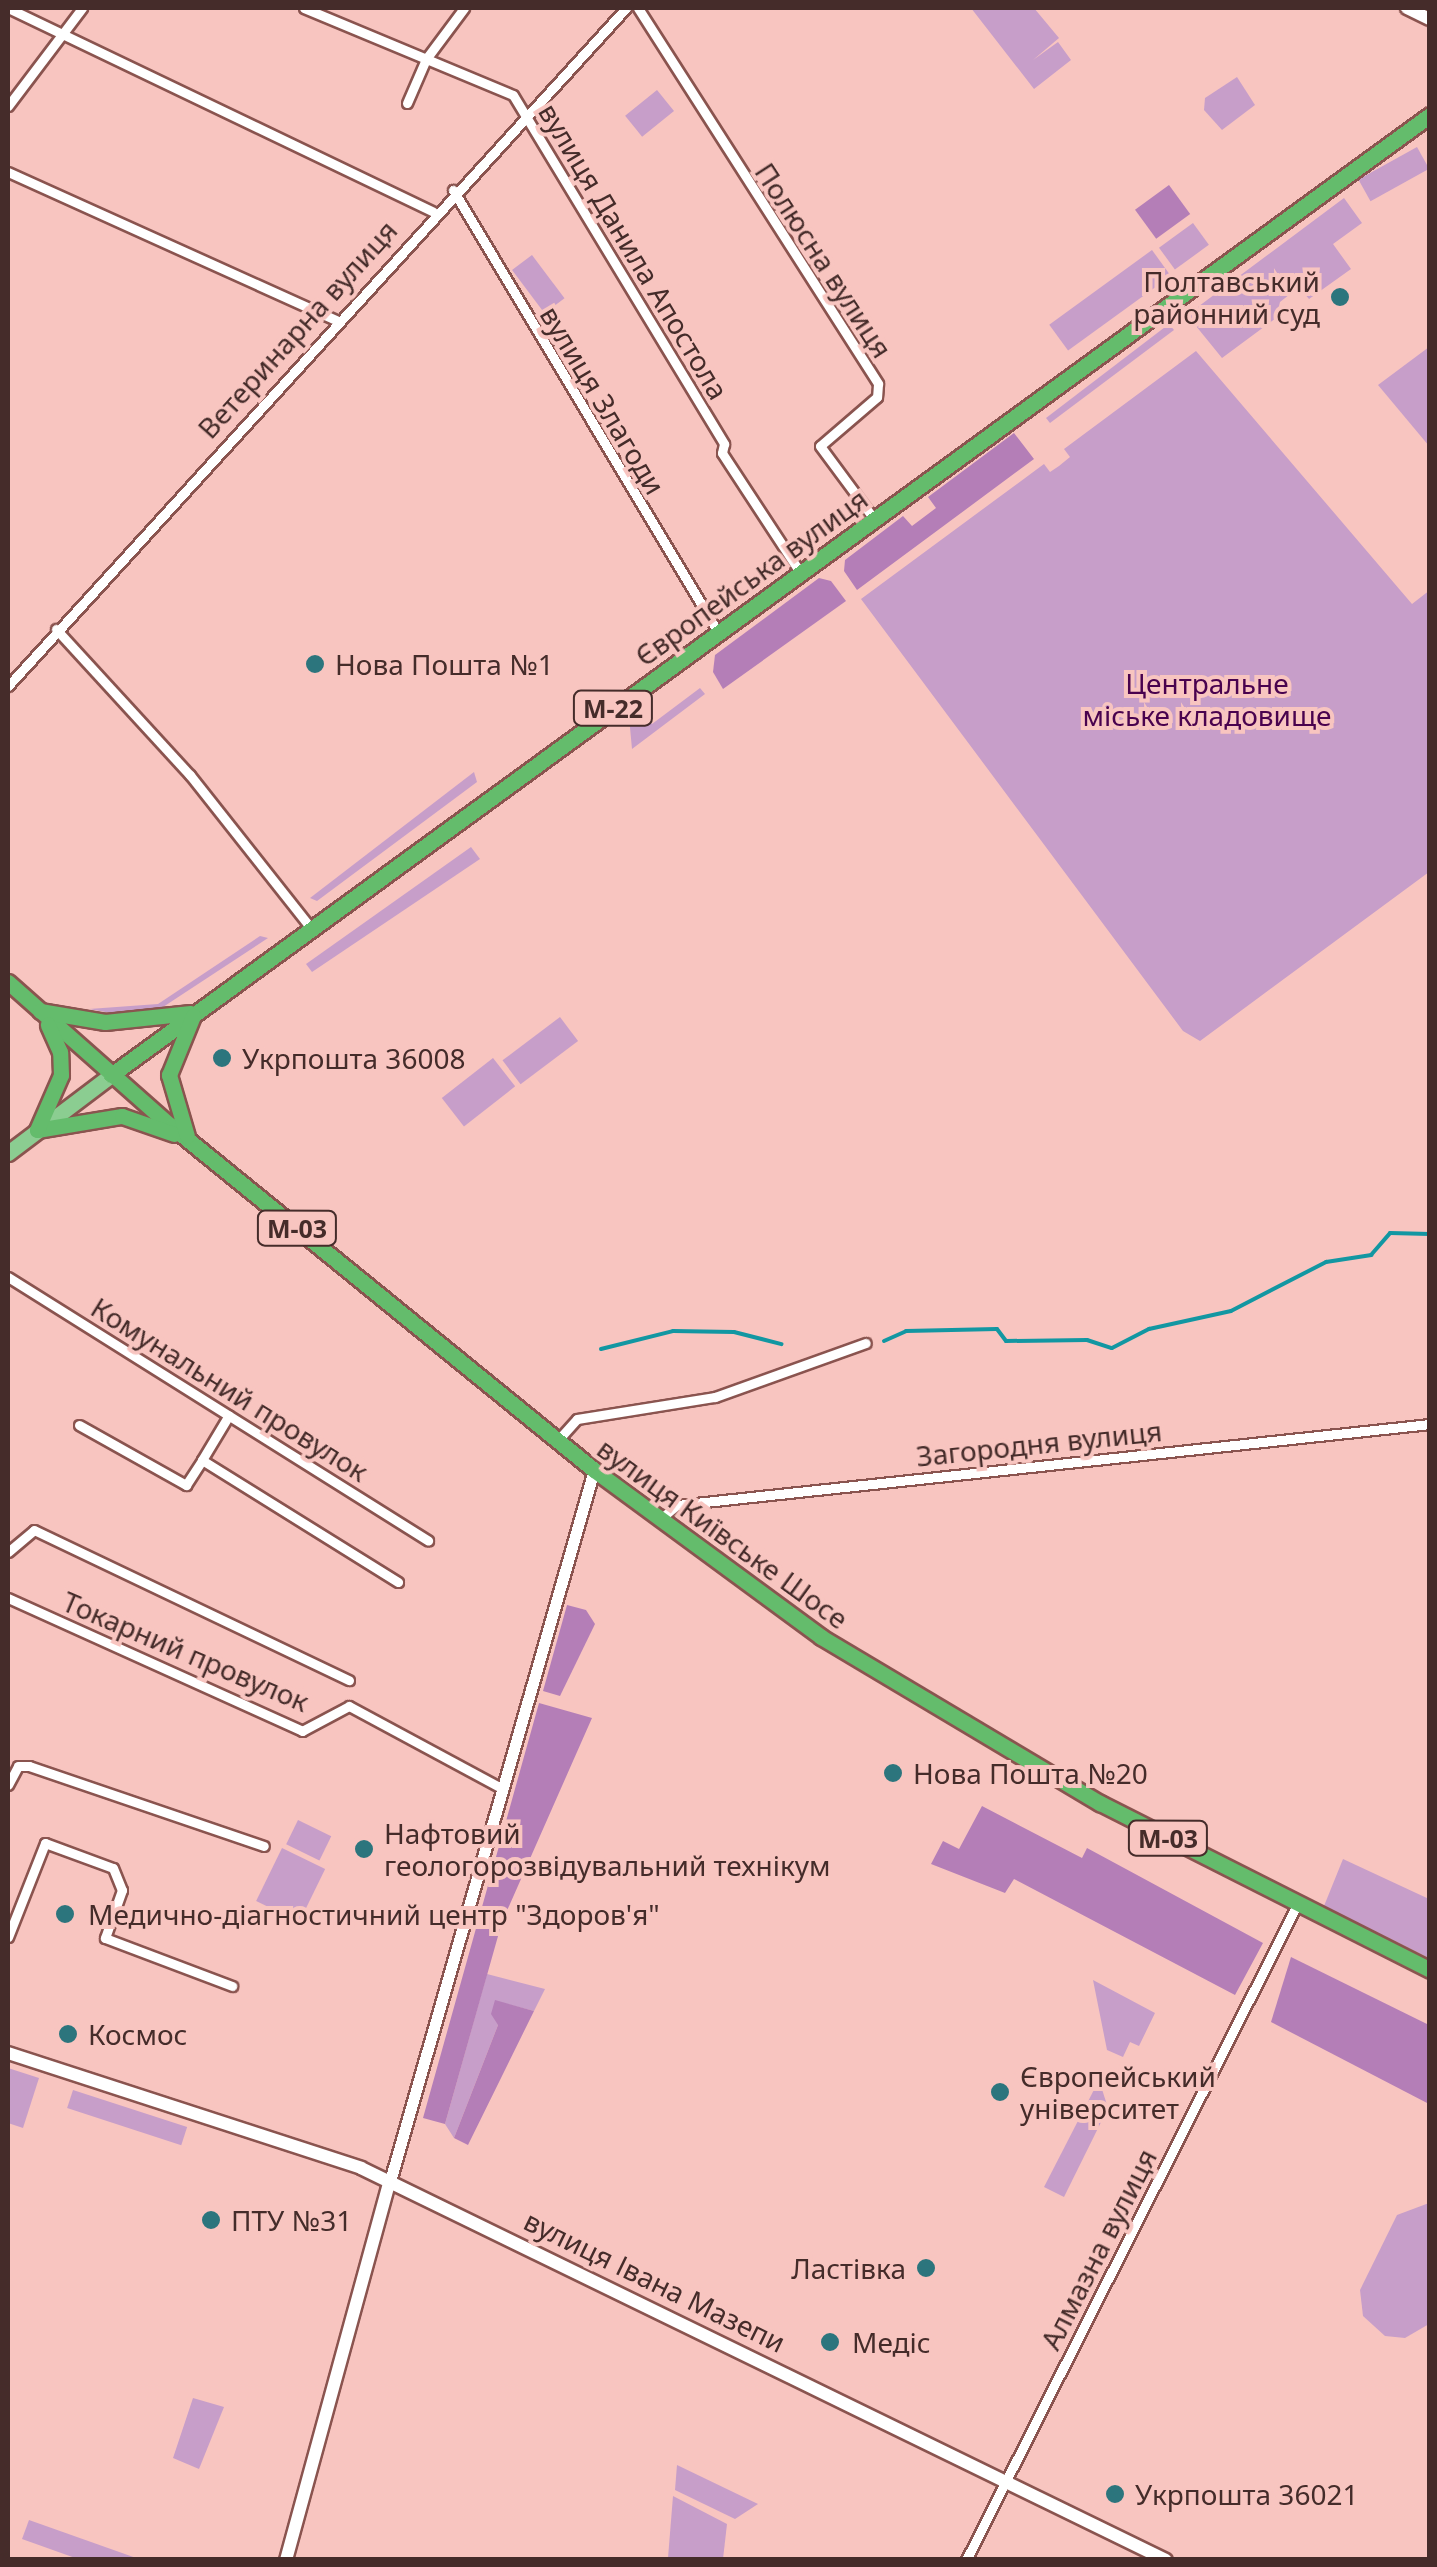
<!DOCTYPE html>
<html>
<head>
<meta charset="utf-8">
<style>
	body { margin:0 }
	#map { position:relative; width:1437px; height:2567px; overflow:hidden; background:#f8c5c0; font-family:"Noto Sans",sans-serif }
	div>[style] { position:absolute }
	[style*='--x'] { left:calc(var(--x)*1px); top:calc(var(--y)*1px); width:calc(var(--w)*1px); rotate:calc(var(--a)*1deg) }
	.green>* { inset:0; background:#c79ec9; transform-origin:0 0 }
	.forest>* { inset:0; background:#b47eb7; transform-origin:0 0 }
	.stream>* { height:4px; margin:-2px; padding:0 2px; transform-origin:2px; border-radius:2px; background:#1297a2 }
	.roads { filter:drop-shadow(2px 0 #8a544f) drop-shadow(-2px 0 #8a544f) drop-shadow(0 2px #8a544f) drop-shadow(0 -2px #8a544f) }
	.minor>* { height:9px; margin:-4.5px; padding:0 4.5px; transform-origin:4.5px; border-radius:4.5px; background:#fff }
	.tertiary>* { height:11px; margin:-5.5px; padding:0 5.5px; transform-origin:5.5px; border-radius:5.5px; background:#fff }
	.secondary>* { height:12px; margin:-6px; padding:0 6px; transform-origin:6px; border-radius:6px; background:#fff }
	.primary>* { height:15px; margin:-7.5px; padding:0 7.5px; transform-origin:7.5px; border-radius:7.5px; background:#8bcd91 }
	.trunk>* { height:15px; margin:-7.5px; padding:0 7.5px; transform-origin:7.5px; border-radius:7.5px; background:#64bc6c }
	.dots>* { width:28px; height:28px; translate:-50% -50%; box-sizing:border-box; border:5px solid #f8c5c0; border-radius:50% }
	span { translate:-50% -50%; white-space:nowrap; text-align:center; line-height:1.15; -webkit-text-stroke:8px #f8c5c0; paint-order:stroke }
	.shield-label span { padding:2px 8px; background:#f8c5c0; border:2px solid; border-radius:8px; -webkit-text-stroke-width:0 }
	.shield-label { font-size:25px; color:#452c2a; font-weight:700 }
	.street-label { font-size:28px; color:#452c2a }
	.poi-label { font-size:28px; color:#452c2a }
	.right { translate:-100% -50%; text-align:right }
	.left { translate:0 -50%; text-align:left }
	.park-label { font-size:28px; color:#49024e }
	.frame { position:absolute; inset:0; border:10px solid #452c2a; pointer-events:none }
</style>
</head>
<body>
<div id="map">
	<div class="green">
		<div style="clip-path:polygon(971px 8px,1034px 8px,1059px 38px,1033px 60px,1058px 42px,1071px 60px,1034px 89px)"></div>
		<div style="clip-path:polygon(1237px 77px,1255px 105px,1222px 130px,1204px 110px,1205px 98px)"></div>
		<div style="left:657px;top:90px;width:27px;height:41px;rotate:51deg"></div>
		<div style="left:1417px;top:147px;width:25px;height:67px;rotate:61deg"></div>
		<div style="clip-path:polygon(1344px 198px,1362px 223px,1333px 244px,1351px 269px,1309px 299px,1299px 287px,1280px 302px,1276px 318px,1222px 358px,1187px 315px)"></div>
		<div style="left:1193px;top:223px;width:27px;height:42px;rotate:54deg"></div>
		<div style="left:1152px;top:250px;width:32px;height:127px;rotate:54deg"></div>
		<div style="left:532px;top:255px;width:54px;height:25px;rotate:53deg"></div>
		<div style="clip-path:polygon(1169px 324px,1174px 330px,1050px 423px,1046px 418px)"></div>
		<div style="clip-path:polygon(1429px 347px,1429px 446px,1378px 385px)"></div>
		<div style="clip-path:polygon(1196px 351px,1412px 604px,1430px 590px,1429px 872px,1200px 1041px,1183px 1031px,861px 599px,1044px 464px,1050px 472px,1059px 466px,1070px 457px,1064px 449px)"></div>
		<div style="clip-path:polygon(700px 688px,705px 694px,632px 749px,629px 717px,643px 713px,652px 724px)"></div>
		<div style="clip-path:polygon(474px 772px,477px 782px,317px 901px,310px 898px)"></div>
		<div style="clip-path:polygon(471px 847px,480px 859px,312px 972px,306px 964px)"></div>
		<div style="clip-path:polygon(260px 936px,268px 938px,160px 1009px,122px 1015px,89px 1009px,158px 1004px)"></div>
		<div style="left:560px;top:1017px;width:30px;height:72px;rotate:53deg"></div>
		<div style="left:493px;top:1058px;width:36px;height:65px;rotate:52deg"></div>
		<div style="left:298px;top:1820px;width:37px;height:27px;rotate:26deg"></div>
		<div style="left:282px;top:1848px;width:48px;height:59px;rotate:26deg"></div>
		<div style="clip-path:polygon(1343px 1859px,1429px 1899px,1429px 1958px,1324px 1906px)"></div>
		<div style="clip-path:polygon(487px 1974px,545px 1989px,534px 2011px,495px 2001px,498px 2025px,454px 2138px,445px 2124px)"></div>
		<div style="clip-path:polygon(1093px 1980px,1155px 2013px,1139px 2046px,1130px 2042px,1123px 2057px,1107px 2050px)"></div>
		<div style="clip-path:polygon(8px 2068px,39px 2078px,23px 2128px,8px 2123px)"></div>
		<div style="clip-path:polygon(1099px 2080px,1108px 2108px,1064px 2197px,1044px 2187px)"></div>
		<div style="left:73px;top:2090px;width:120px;height:19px;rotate:18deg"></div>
		<div style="clip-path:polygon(1429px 2203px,1429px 2324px,1405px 2338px,1385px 2336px,1363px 2316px,1360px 2290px,1397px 2215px)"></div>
		<div style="clip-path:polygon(193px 2398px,224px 2407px,199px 2469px,173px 2458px)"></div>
		<div style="clip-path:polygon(677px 2465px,758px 2504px,735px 2519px,675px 2490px)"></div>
		<div style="clip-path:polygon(673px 2496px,727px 2524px,723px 2559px,668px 2558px)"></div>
		<div style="clip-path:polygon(29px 2520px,139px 2559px,78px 2559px,22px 2539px)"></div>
	</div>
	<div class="forest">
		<div style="left:1169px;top:185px;width:36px;height:42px;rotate:54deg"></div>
		<div style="clip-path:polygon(1014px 433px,1034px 459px,857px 590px,844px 571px,845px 560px,903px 516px,912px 526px,936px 508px,928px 497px)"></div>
		<div style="clip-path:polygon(819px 578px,831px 581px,846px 601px,723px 689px,713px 672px,715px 655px)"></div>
		<div style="clip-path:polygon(567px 1605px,586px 1610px,595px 1624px,560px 1696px,543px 1691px)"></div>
		<div style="clip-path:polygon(539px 1703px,592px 1718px,502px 1922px,445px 2124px,423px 2118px)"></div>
		<div style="clip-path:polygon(982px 1806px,1082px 1858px,1087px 1848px,1263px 1943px,1235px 1995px,1014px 1879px,1005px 1893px,931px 1864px,943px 1841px,959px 1849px)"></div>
		<div style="clip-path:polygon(1291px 1957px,1429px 2025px,1429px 2104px,1271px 2022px)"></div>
		<div style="clip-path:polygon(495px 2000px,534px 2011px,468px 2145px,454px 2138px,498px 2025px,491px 2014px)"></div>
	</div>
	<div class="stream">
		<div style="--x:884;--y:1341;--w:24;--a:-24"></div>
		<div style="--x:906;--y:1331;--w:91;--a:-1.3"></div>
		<div style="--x:997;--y:1329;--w:15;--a:53"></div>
		<div style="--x:1006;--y:1341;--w:81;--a:-0.7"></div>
		<div style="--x:1087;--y:1340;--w:26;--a:18"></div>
		<div style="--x:1112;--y:1348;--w:42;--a:-27.2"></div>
		<div style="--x:1149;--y:1329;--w:84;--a:-12.4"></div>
		<div style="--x:1231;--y:1311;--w:107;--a:-27.3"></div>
		<div style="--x:1326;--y:1262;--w:46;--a:-8.8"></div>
		<div style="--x:1371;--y:1255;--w:29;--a:-49"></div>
		<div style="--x:1390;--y:1233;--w:40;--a:1.4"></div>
		<div style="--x:601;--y:1349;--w:74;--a:-14"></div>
		<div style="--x:673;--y:1331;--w:61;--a:0.9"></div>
		<div style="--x:734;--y:1332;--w:49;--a:14.3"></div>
	</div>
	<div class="roads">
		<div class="minor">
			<div style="--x:8;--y:8;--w:471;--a:25.6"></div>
			<div style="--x:304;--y:8;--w:226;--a:22.6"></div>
			<div style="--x:513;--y:95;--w:408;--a:58.8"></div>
			<div style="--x:724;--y:444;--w:9;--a:103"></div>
			<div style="--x:722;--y:453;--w:142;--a:56.8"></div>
			<div style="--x:638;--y:8;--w:446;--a:57.4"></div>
			<div style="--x:878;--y:384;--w:13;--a:94"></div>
			<div style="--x:877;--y:397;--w:75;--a:139.3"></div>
			<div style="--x:820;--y:446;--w:91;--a:53.5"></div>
			<div style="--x:407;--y:103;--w:48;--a:-66.6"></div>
			<div style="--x:426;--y:59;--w:64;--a:-53.3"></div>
			<div style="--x:8;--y:106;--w:123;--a:-52.9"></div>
			<div style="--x:8;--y:172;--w:360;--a:24.3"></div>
			<div style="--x:453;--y:190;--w:515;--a:59.06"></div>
			<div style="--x:56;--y:629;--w:198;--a:47.5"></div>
			<div style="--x:190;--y:775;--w:195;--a:51.7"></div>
			<div style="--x:8;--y:686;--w:917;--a:-47.65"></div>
			<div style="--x:8;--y:1277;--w:496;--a:32.1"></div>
			<div style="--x:79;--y:1425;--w:123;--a:29.3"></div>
			<div style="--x:186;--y:1485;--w:30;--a:-57"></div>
			<div style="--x:202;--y:1460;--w:231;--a:31.9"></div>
			<div style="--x:558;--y:1440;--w:28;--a:-48"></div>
			<div style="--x:577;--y:1419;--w:140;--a:-9.1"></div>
			<div style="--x:715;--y:1397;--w:160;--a:-19.7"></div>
			<div style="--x:202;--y:1460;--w:52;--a:-59"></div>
			<div style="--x:659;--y:1520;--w:23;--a:-40"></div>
			<div style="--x:677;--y:1505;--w:757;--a:-6.14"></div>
			<div style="--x:8;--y:1552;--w:34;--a:-40"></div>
			<div style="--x:34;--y:1530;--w:349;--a:25.5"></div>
			<div style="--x:8;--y:1598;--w:323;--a:24.3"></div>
			<div style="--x:302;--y:1731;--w:53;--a:-28"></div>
			<div style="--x:349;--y:1706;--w:175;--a:28.3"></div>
			<div style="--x:8;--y:1785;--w:21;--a:-62"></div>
			<div style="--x:18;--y:1766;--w:11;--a:0"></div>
			<div style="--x:29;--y:1766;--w:248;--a:18.8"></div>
			<div style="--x:8;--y:1937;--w:101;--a:-68.5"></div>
			<div style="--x:45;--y:1843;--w:72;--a:20.2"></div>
			<div style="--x:113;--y:1868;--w:24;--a:68"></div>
			<div style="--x:122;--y:1890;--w:51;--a:109.5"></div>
			<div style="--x:105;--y:1938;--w:136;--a:20.7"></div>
			<div style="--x:966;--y:2560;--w:734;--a:-63.19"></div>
		</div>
		<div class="tertiary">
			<div style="--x:390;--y:2181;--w:740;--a:-73.99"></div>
		</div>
		<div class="secondary">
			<div style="--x:1407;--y:8;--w:25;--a:26"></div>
			<div style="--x:8;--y:2053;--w:371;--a:18"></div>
			<div style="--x:361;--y:2168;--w:895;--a:25.96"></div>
			<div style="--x:286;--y:2560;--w:393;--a:-74.7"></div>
		</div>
		<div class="primary">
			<div style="--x:8;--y:1153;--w:129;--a:-37.1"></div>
		</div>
		<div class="trunk">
			<div style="--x:8;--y:982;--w:217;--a:41.5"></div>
			<div style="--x:171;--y:1126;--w:545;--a:39.12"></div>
			<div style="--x:594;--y:1470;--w:282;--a:36.3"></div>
			<div style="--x:821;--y:1637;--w:325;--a:30.8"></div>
			<div style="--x:1100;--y:1803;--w:370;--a:26.8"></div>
			<div style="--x:40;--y:1011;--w:66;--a:9.6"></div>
			<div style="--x:105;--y:1022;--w:86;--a:-6"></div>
			<div style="--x:111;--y:1075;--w:1631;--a:-36.05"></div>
			<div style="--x:37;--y:1130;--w:86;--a:-9.4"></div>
			<div style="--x:122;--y:1116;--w:55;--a:19.1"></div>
			<div style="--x:37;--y:1130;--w:60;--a:-66.4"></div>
			<div style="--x:61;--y:1075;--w:23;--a:-92"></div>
			<div style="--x:60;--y:1052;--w:30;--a:-114"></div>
			<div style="--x:187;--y:1136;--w:64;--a:-106.4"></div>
			<div style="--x:169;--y:1075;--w:64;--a:-67.9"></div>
		</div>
	</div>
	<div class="dots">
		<div style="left:1340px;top:297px;background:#2c757d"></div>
		<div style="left:315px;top:664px;background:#2c757d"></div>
		<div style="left:222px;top:1058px;background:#2c757d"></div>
		<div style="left:893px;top:1773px;background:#2c757d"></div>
		<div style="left:364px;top:1849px;background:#2c757d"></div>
		<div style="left:65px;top:1914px;background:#2c757d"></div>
		<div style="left:68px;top:2034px;background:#2c757d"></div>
		<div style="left:1000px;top:2092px;background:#2c757d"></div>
		<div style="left:211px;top:2220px;background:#2c757d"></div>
		<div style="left:926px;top:2268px;background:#2c757d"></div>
		<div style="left:830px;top:2342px;background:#2c757d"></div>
		<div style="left:1115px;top:2494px;background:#2c757d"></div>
	</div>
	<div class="shield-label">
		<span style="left:613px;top:708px">М-22</span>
		<span style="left:297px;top:1228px">М-03</span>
		<span style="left:1168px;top:1838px">М-03</span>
	</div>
	<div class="street-label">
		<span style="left:634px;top:251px;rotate:59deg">вулиця Данила Апостола</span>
		<span style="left:824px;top:260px;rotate:57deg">Полюсна вулиця</span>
		<span style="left:297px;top:329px;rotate:-48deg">Ветеринарна вулиця</span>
		<span style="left:603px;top:400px;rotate:59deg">вулиця Злагоди</span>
		<span style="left:751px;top:577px;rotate:-36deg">Європейська вулиця</span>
		<span style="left:230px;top:1389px;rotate:32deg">Комунальний провулок</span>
		<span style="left:1039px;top:1443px;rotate:-6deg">Загородня вулиця</span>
		<span style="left:723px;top:1533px;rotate:36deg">вулиця Київське Шосе</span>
		<span style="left:186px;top:1651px;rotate:23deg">Токарний провулок</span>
		<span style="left:1098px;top:2249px;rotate:-63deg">Алмазна вулиця</span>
		<span style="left:655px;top:2281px;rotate:26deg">вулиця Івана Мазепи</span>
	</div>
	<div class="poi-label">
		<span class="right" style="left:1320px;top:297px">Полтавський<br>районний суд</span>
		<span class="left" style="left:335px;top:664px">Нова Пошта №1</span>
		<span class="left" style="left:242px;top:1058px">Укрпошта 36008</span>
		<span class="left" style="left:913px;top:1773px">Нова Пошта №20</span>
		<span class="left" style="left:384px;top:1849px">Нафтовий<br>геологорозвідувальний технікум</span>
		<span class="left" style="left:88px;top:1914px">Медично-діагностичний центр "Здоров'я"</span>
		<span class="left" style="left:88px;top:2034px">Космос</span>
		<span class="left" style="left:1020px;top:2092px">Європейський<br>університет</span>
		<span class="left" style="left:231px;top:2220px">ПТУ №31</span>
		<span class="right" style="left:906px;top:2268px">Ластівка</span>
		<span class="left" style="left:852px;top:2342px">Медіс</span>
		<span class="left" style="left:1135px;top:2494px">Укрпошта 36021</span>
	</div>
	<div class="park-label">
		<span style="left:1207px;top:699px">Центральне<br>міське кладовище</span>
	</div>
	<div class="frame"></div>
</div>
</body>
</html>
